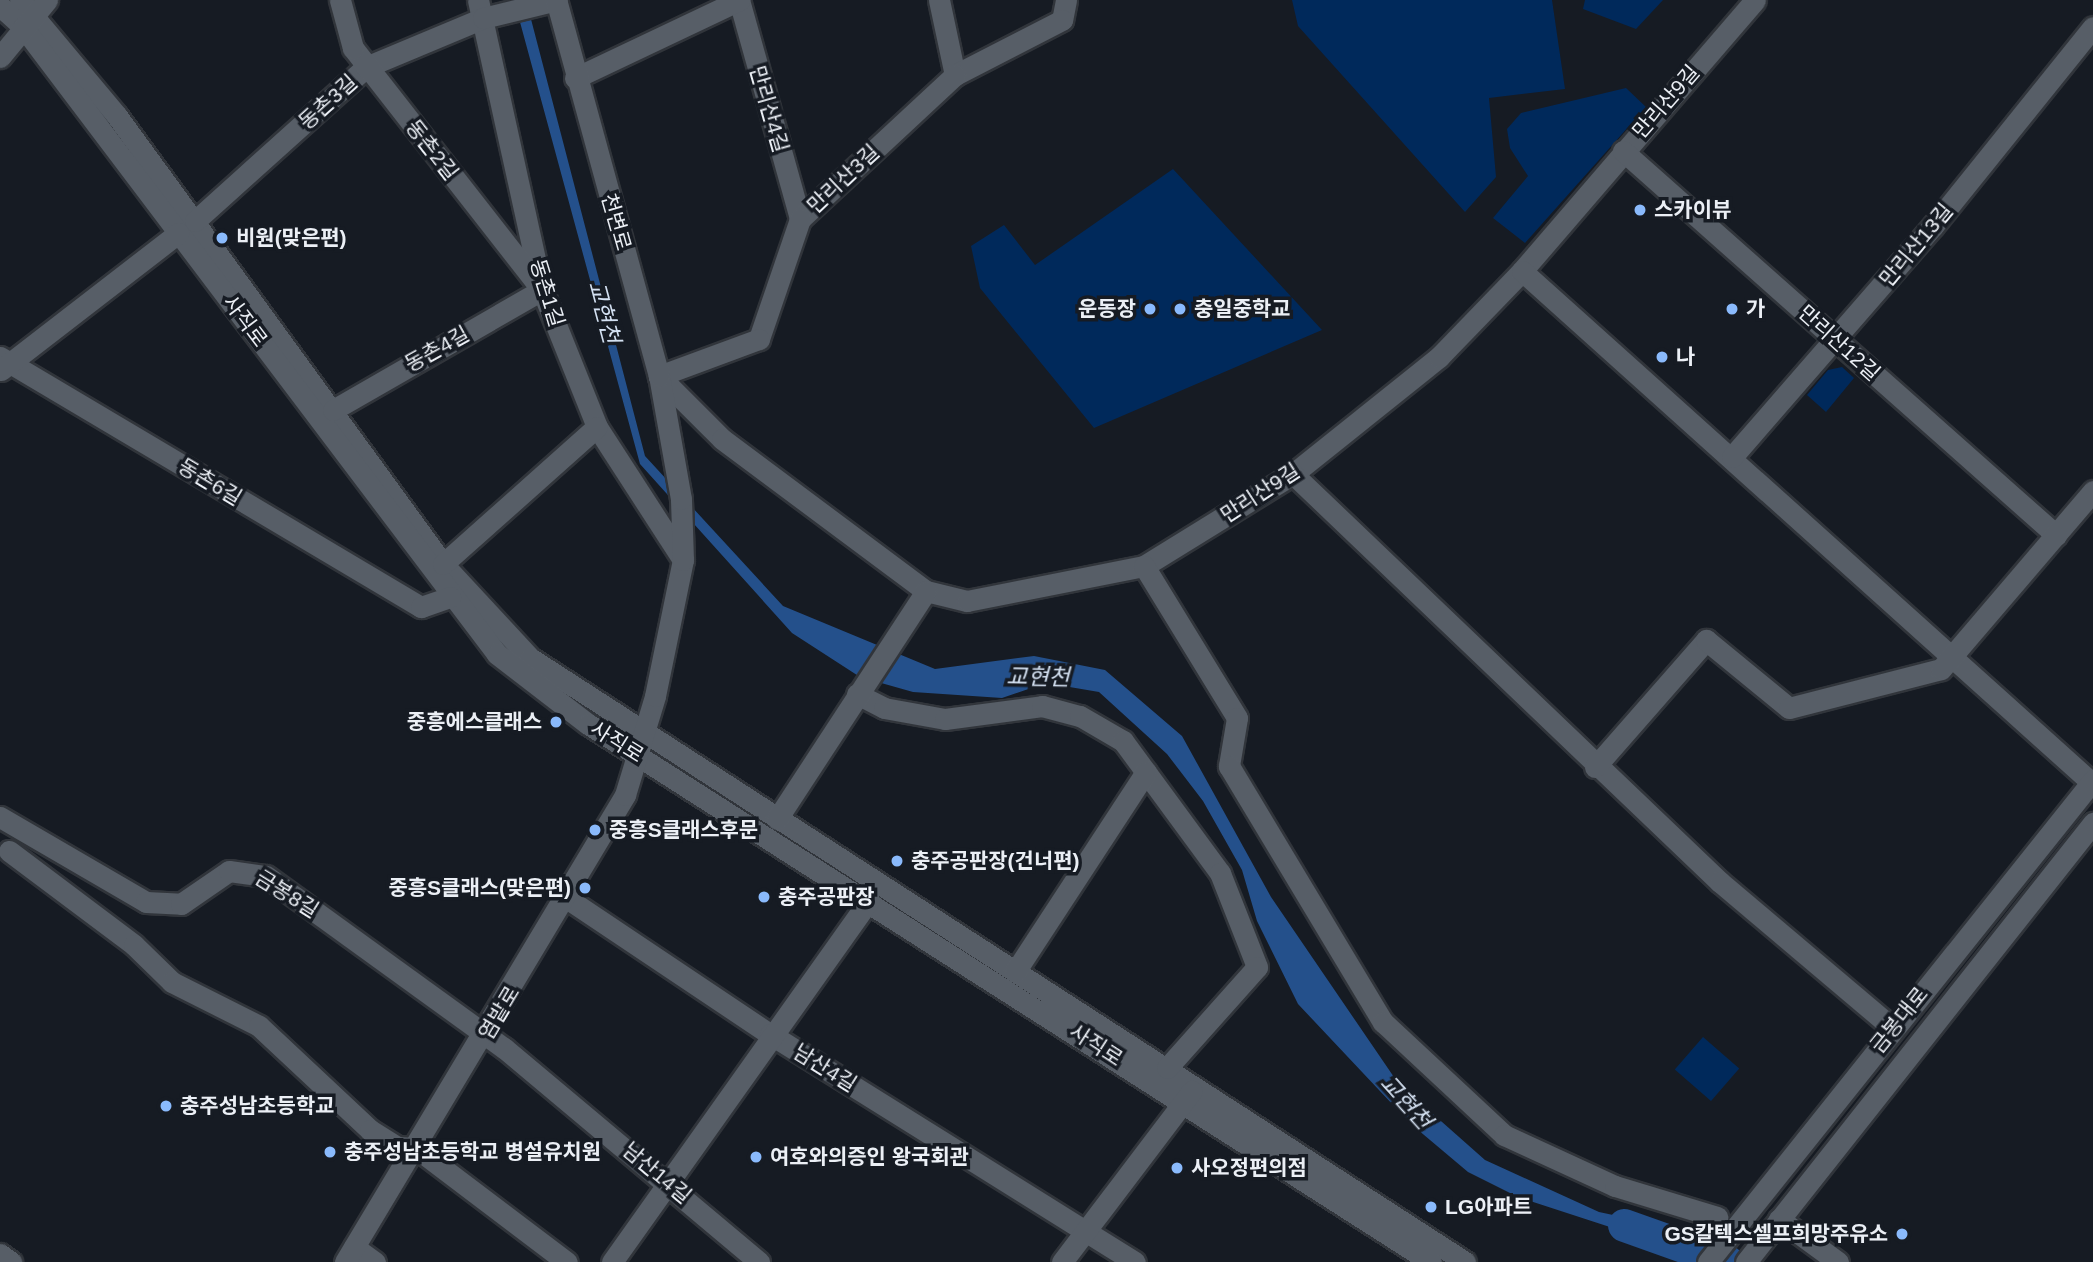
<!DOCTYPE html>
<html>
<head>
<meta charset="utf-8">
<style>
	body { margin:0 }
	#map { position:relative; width:2093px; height:1262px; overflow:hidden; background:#161b23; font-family:Arial,"Noto Sans KR",sans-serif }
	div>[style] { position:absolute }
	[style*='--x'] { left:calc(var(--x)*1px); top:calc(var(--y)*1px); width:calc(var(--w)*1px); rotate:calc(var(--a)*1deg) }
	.green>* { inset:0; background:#00295b; transform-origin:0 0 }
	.water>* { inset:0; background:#24508b }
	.river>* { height:33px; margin:-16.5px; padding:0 16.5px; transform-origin:16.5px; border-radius:16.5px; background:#24508b }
	.roads { filter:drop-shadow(2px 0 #31353b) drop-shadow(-2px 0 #31353b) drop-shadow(0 2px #31353b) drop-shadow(0 -2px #31353b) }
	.minor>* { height:21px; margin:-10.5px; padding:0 10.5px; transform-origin:10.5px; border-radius:10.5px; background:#575e67 }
	.dots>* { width:19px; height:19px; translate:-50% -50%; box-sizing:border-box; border:4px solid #161b23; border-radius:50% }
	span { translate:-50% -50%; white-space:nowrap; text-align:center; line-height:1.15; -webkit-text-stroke:7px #161b23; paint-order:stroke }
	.street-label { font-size:21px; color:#ebeff5 }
	.poi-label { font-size:21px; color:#ebeff5; font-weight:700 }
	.left { translate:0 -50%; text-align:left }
	.right { translate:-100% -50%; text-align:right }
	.water-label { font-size:23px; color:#d4e1f2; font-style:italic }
</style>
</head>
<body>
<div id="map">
	<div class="green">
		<div style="clip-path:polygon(1292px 0,1552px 0,1565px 89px,1489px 98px,1496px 177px,1465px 212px,1298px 26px)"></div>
		<div style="clip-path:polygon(1585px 0,1663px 0,1636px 29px,1583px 9px)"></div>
		<div style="clip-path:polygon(1626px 88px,1646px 107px,1525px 243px,1493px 218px,1528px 176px,1510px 148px,1507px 129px,1521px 113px)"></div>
		<div style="clip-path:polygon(1173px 169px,1322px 330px,1094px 428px,980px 288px,971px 246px,1004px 225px,1035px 265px)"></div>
		<div style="clip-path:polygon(1842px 367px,1854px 378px,1826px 412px,1807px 395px,1828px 370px)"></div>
		<div style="left:1703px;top:1037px;width:48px;height:43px;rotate:41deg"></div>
	</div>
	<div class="water">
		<div style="clip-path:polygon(514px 0,526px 0,645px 456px,783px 606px,935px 669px,1034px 656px,1105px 670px,1182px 736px,1271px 897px,1398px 1083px,1485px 1160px,1599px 1212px,1688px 1231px,1662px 1244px,1518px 1197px,1468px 1172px,1411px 1124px,1298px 1004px,1257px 921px,1242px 870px,1203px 801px,1167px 754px,1099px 692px,1046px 683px,1002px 698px,913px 692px,860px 677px,792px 633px,640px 464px)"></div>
	</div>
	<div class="river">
		<div style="--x:1624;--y:1225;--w:110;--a:19.6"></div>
	</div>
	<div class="roads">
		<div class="minor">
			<div style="--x:20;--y:0;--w:151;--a:50.1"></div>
			<div style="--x:117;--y:116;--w:554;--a:53.96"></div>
			<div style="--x:443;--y:564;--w:128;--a:47.2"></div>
			<div style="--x:530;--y:658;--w:1113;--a:32.86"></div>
			<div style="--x:478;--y:0;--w:297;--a:77.6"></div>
			<div style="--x:542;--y:290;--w:148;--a:68.1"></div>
			<div style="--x:597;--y:427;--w:158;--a:57.1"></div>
			<div style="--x:739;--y:0;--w:227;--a:74.4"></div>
			<div style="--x:939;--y:0;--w:77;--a:78"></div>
			<div style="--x:1066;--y:0;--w:20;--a:101"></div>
			<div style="--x:1062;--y:20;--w:120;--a:152.8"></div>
			<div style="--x:955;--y:75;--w:212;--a:137.1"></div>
			<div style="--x:800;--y:219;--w:127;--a:108.9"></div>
			<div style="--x:759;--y:339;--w:107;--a:159.7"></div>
			<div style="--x:659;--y:376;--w:89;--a:45"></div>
			<div style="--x:722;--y:439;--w:254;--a:36.7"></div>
			<div style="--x:926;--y:591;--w:42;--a:13.7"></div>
			<div style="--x:967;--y:601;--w:180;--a:-11.2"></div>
			<div style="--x:1144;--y:566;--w:175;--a:-31.7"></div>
			<div style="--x:1293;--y:474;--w:187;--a:-38.7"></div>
			<div style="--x:1439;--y:357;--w:120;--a:-46"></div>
			<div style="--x:1522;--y:271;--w:357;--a:-49.3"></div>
			<div style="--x:0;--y:6;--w:31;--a:42"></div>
			<div style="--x:23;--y:27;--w:786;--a:52.91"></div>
			<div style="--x:497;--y:654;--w:115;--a:37.6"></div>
			<div style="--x:588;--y:724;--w:1000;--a:32.55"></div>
			<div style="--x:0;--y:57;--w:74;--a:-50.5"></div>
			<div style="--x:575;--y:78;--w:182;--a:-25.4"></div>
			<div style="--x:1623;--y:151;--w:579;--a:41.57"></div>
			<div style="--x:195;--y:221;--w:230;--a:-42"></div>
			<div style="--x:366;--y:67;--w:127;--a:-22.7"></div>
			<div style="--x:483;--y:18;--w:76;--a:-13.7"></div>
			<div style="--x:1522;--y:271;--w:765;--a:41.93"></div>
			<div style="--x:0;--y:357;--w:490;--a:30.7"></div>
			<div style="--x:421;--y:607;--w:31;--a:-19"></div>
			<div style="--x:1;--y:370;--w:224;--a:-37.7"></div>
			<div style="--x:333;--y:410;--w:241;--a:-29.9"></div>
			<div style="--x:542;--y:290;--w:307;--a:-128"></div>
			<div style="--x:353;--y:48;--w:50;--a:-105.2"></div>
			<div style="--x:1732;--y:457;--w:306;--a:-49"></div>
			<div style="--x:1933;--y:226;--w:255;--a:-51.2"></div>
			<div style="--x:1293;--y:474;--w:591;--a:43.7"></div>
			<div style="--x:1720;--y:882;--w:226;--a:40.2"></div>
			<div style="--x:443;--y:564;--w:206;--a:-41.7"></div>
			<div style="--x:1144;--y:566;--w:178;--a:58.5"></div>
			<div style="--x:1237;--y:718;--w:49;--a:99.5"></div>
			<div style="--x:1229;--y:766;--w:299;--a:59"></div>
			<div style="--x:1383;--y:1022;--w:166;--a:43"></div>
			<div style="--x:1504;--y:1135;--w:122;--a:24.7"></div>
			<div style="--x:1615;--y:1186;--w:107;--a:16.9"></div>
			<div style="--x:857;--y:694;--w:30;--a:27"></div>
			<div style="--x:884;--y:708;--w:62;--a:10.2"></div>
			<div style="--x:945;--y:719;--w:98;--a:-7.6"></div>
			<div style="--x:1042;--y:706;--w:39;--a:15"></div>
			<div style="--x:1080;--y:716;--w:50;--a:30.2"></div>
			<div style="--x:1123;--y:741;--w:164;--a:53.7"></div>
			<div style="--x:1220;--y:873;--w:101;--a:68.5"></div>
			<div style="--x:1257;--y:967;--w:135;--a:131.7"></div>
			<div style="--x:1595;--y:767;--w:169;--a:-48.8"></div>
			<div style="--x:1706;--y:640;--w:107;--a:39.3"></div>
			<div style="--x:1789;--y:708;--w:157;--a:-14.4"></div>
			<div style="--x:1941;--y:669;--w:234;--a:-49.5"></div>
			<div style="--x:0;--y:817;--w:169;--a:30.2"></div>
			<div style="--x:146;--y:902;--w:35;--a:3"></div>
			<div style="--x:181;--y:904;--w:58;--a:-34.5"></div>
			<div style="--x:229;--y:871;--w:37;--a:8"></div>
			<div style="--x:266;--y:876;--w:294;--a:35.9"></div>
			<div style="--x:504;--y:1048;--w:333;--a:40"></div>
			<div style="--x:777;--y:819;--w:272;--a:-56.8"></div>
			<div style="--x:9;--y:851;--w:156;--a:36.9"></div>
			<div style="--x:134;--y:945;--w:53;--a:44.2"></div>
			<div style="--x:172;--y:982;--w:97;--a:26.8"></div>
			<div style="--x:259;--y:1026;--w:152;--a:43.1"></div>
			<div style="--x:370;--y:1130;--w:32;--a:32"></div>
			<div style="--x:397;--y:1147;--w:19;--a:3"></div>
			<div style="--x:416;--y:1148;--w:189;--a:37.1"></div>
			<div style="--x:568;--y:899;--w:243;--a:33.8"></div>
			<div style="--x:770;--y:1034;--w:430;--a:32"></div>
			<div style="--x:1015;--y:972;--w:239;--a:-56.8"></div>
			<div style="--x:1779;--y:1219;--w:73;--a:36.1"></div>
			<div style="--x:354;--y:1247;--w:26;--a:36"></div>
			<div style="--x:0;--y:1254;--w:14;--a:36"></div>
			<div style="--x:345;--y:1262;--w:545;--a:-59.05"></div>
			<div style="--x:625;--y:795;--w:103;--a:-73.1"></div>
			<div style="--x:655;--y:696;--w:139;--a:-78.4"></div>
			<div style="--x:683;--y:560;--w:61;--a:-91.9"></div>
			<div style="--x:681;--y:499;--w:125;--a:-100.1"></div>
			<div style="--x:659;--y:376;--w:390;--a:-105.3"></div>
			<div style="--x:612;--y:1262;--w:444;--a:-54.6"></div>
			<div style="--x:1062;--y:1262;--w:215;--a:-52.8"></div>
			<div style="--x:1708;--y:1262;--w:617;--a:-51.38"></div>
			<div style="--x:1746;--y:1262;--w:560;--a:-51.68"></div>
		</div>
	</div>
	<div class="dots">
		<div style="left:1640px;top:210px;background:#8abafc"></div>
		<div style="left:222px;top:238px;background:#8abafc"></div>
		<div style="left:1150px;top:309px;background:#8abafc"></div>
		<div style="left:1180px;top:309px;background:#8abafc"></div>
		<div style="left:1732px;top:309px;background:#8abafc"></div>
		<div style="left:1662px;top:357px;background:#8abafc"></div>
		<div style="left:556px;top:722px;background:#8abafc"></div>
		<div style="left:595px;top:830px;background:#8abafc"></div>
		<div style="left:897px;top:861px;background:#8abafc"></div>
		<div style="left:585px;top:888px;background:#8abafc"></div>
		<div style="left:764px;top:897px;background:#8abafc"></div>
		<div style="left:166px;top:1106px;background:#8abafc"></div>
		<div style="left:330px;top:1152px;background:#8abafc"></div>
		<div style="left:756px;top:1157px;background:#8abafc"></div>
		<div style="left:1177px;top:1168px;background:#8abafc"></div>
		<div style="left:1431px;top:1207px;background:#8abafc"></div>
		<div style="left:1902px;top:1234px;background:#8abafc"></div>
	</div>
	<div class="street-label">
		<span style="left:328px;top:102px;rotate:-42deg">동촌3길</span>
		<span style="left:1666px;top:102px;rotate:-49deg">만리산9길</span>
		<span style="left:769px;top:109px;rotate:74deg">만리산4길</span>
		<span style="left:432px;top:150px;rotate:52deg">동촌2길</span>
		<span style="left:843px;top:179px;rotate:-43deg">만리산3길</span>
		<span style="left:616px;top:222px;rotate:74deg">천변로</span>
		<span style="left:1916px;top:245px;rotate:-50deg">만리산13길</span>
		<span style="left:547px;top:293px;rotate:73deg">동촌1길</span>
		<span style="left:245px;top:321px;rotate:53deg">사직로</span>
		<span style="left:1839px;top:343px;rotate:42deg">만리산12길</span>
		<span style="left:437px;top:349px;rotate:-29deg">동촌4길</span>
		<span style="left:210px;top:482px;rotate:31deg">동촌6길</span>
		<span style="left:1260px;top:493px;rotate:-33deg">만리산9길</span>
		<span style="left:617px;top:742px;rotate:32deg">사직로</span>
		<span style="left:287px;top:894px;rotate:32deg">금봉8길</span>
		<span style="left:499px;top:1013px;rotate:-59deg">염밭로</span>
		<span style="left:1899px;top:1020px;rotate:-51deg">금봉대로</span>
		<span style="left:1096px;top:1045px;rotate:33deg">사직로</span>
		<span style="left:825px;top:1068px;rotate:32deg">남산4길</span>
		<span style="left:657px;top:1173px;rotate:40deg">남산14길</span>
	</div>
	<div class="poi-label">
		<span class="left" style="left:1654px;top:210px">스카이뷰</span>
		<span class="left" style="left:236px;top:238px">비원(맞은편)</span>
		<span class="right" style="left:1136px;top:309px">운동장</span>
		<span class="left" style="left:1194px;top:309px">충일중학교</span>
		<span class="left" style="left:1746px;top:309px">가</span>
		<span class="left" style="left:1676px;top:357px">나</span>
		<span class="right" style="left:542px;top:722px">중흥에스클래스</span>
		<span class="left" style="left:609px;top:830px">중흥S클래스후문</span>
		<span class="left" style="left:911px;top:861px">충주공판장(건너편)</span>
		<span class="right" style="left:571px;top:888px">중흥S클래스(맞은편)</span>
		<span class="left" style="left:778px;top:897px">충주공판장</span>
		<span class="left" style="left:180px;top:1106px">충주성남초등학교</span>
		<span class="left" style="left:344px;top:1152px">충주성남초등학교 병설유치원</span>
		<span class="left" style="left:770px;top:1157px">여호와의증인 왕국회관</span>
		<span class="left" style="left:1191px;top:1168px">사오정편의점</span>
		<span class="left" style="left:1445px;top:1207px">LG아파트</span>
		<span class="right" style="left:1888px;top:1234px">GS칼텍스셀프희망주유소</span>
	</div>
	<div class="water-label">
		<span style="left:604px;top:312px;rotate:75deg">교현천</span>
		<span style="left:1038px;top:677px;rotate:1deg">교현천</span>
		<span style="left:1406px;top:1102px;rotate:48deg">교현천</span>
	</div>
</div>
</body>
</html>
